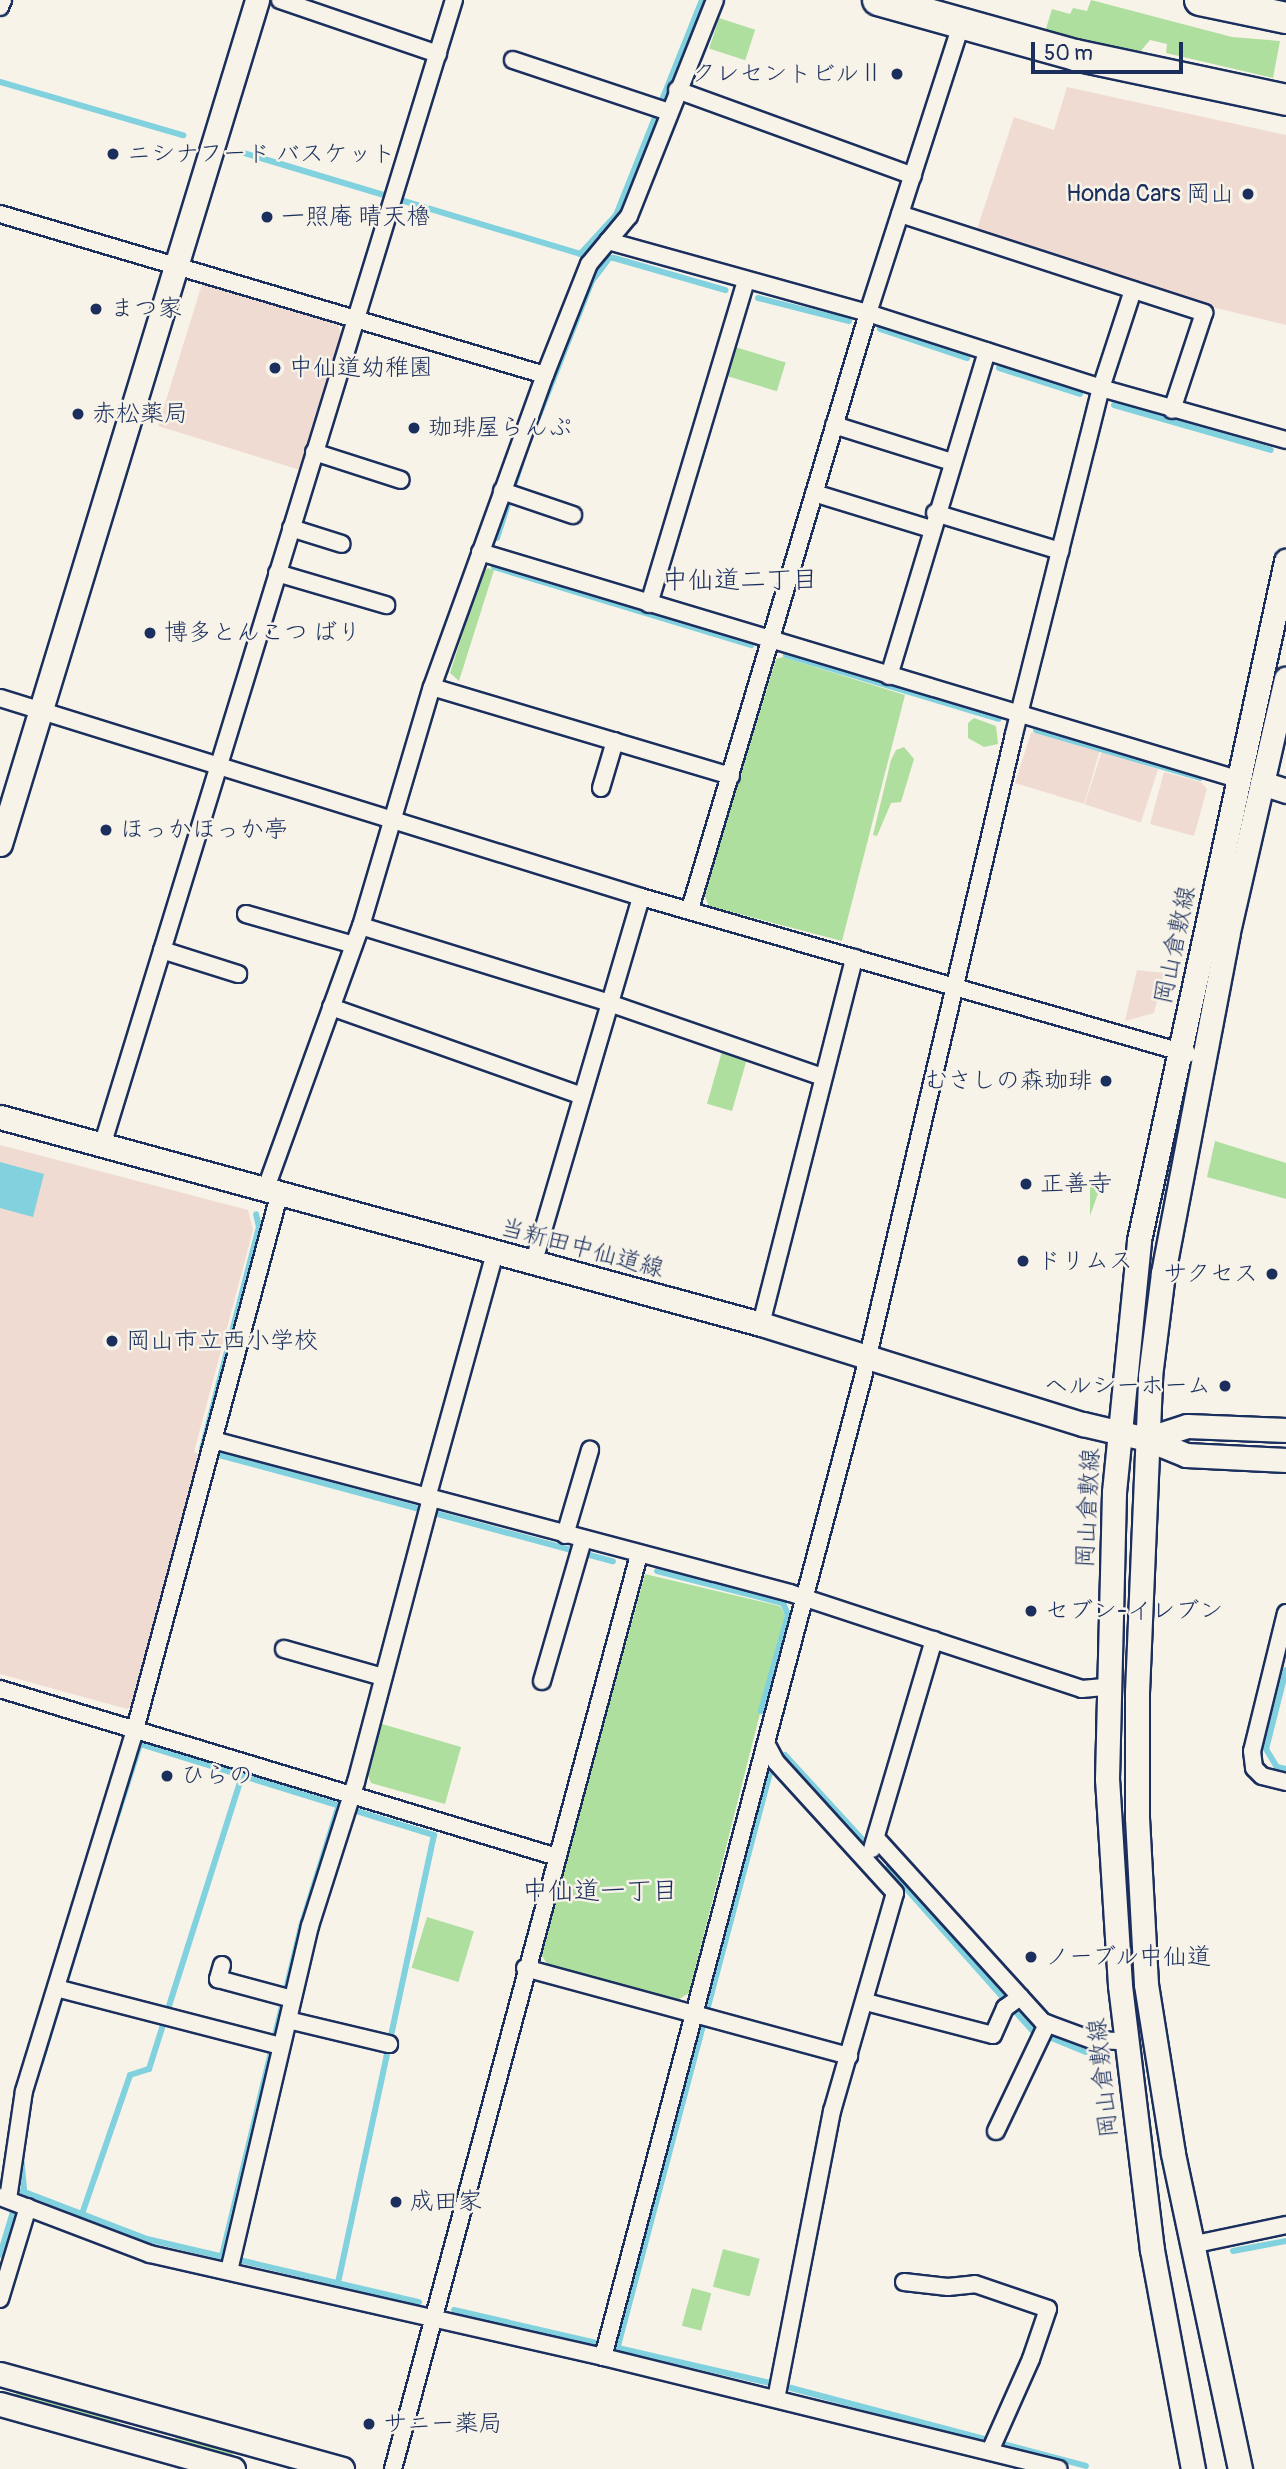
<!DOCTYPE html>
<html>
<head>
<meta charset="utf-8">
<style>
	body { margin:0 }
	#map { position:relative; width:1286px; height:2469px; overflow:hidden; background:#f7f3e8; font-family:Pangolin,"Klee One",sans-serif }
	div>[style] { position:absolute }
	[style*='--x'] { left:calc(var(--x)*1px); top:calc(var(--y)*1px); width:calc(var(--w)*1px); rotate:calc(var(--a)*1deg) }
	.built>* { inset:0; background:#f0dbd2; transform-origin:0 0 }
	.green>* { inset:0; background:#aedf9f; transform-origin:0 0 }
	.water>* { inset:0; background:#81d1de }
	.stream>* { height:6px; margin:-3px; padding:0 3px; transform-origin:3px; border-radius:3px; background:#81d1de }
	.roads { filter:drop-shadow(2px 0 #1b2f5e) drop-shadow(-2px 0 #1b2f5e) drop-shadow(0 2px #1b2f5e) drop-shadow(0 -2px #1b2f5e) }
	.street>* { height:16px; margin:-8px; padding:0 8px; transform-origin:8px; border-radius:8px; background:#f7f3e8 }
	.secondary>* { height:23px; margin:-11.5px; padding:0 11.5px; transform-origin:11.5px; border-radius:11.5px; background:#f7f3e8 }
	.highway>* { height:30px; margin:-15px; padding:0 15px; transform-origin:15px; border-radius:15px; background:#f7f3e8 }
	.dots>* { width:19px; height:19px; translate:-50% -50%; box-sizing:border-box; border:4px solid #f7f3e8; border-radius:50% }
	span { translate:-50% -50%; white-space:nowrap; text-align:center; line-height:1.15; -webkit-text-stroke:5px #f7f3e8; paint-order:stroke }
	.poi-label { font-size:24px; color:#1b2f5e }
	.right { translate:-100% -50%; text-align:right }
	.left { translate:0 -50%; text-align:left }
	.street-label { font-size:24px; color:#1b2f5e }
	.neighbourhood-label { font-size:26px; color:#1b2f5e }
	.scale { position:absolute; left:1031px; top:42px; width:152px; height:32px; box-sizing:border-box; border:4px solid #1b2f5e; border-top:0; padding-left:9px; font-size:21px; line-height:24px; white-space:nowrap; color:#1b2f5e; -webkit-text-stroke:5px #f7f3e8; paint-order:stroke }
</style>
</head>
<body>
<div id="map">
	<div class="built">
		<div style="clip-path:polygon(1067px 87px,1286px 135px,1286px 325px,1216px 308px,977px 229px,1014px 117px,1054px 130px)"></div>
		<div style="clip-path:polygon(203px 281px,337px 323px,342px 335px,300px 470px,158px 426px)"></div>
		<div style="clip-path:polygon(1036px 731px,1100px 750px,1084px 804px,1015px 783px,1031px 733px)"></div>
		<div style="left:1102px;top:751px;width:59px;height:56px;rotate:18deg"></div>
		<div style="clip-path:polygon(1164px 772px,1201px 782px,1207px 789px,1194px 836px,1150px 824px)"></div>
		<div style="clip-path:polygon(1137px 970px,1164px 973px,1154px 1013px,1125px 1021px)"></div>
		<div style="clip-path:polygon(0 1145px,248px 1210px,253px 1230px,194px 1452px,203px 1455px,135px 1704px,127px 1709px,0 1674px)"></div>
	</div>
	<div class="green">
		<div style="clip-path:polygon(1091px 0,1232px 37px,1280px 41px,1273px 78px,1166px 53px,1167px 44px,1150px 40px,1139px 53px,1045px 32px,1052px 9px,1070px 14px,1073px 8px,1087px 11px)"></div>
		<div style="left:719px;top:18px;width:38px;height:32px;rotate:18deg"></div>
		<div style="left:735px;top:347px;width:53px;height:30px;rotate:17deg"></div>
		<div style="clip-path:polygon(488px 568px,494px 570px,459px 681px,450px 673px,482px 573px)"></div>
		<div style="clip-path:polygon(783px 657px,905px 695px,842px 941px,709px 906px,704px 895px,776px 659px)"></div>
		<div style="clip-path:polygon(974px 718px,996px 726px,998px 744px,984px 747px,968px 738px,968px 723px)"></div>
		<div style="clip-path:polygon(904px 747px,914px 759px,901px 802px,891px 803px,877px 836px,873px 835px,891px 760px,896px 750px)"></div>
		<div style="left:723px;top:1048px;width:26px;height:58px;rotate:16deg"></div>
		<div style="clip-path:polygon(1215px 1141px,1286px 1163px,1286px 1199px,1207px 1177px)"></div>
		<div style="clip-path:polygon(1097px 1178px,1101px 1185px,1090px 1216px,1090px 1182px)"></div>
		<div style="clip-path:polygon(645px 1574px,780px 1606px,785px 1615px,689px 1993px,678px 2000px,549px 1967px,541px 1954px)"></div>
		<div style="clip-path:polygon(382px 1724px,461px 1747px,445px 1804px,371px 1783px,367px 1772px)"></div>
		<div style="left:427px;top:1917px;width:49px;height:53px;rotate:17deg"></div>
		<div style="left:723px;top:2249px;width:38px;height:39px;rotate:15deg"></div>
		<div style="left:692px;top:2288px;width:20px;height:39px;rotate:15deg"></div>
		<div style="left:17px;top:2389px;width:105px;height:7px;rotate:15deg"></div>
		<div style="left:176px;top:2434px;width:60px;height:6px;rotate:15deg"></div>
	</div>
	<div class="water">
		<div style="clip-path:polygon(0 1162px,44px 1174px,33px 1217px,0 1208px)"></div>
	</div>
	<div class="stream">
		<div style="--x:0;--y:82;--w:191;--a:16.2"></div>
		<div style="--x:244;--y:153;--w:351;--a:16.7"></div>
		<div style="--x:580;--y:254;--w:34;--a:7"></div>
		<div style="--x:614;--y:258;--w:116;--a:16.1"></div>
		<div style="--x:582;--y:252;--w:50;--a:-47.4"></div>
		<div style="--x:616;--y:215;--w:232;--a:-68.2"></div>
		<div style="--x:758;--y:298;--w:94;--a:14.2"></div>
		<div style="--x:880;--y:329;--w:92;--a:18.4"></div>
		<div style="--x:999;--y:368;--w:85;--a:17.8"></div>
		<div style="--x:1114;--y:405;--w:163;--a:16"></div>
		<div style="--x:538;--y:418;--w:147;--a:-68.5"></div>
		<div style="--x:592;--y:281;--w:26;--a:-53"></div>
		<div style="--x:497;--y:538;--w:78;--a:-72"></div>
		<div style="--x:494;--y:567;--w:269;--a:16.9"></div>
		<div style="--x:786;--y:655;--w:222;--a:16.7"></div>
		<div style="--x:1036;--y:730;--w:171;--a:16.3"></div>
		<div style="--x:202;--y:1449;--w:229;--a:-75.6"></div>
		<div style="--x:259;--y:1227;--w:13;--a:-103"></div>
		<div style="--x:219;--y:1455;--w:408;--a:15.1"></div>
		<div style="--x:657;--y:1571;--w:130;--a:14.3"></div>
		<div style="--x:783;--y:1603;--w:13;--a:67"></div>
		<div style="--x:788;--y:1615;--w:100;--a:105.7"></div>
		<div style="--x:1286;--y:1670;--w:81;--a:104.2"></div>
		<div style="--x:1266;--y:1749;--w:21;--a:59"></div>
		<div style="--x:1277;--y:1767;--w:9;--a:13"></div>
		<div style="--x:785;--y:1755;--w:115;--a:47.5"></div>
		<div style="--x:112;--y:1832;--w:92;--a:-72.3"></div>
		<div style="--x:140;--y:1744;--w:308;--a:17.2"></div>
		<div style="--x:434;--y:1835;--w:458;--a:102.1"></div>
		<div style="--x:888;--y:1868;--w:217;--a:48.4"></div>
		<div style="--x:1032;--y:2030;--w:58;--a:22.2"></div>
		<div style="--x:41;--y:2062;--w:163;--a:-72.9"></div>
		<div style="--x:21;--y:2155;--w:37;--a:85"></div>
		<div style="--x:22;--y:2191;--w:134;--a:21"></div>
		<div style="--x:147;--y:2239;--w:79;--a:13.2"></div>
		<div style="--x:82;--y:2214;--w:147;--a:-70.9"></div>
		<div style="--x:130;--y:2075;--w:20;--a:-18"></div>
		<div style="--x:149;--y:2069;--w:307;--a:-72.4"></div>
		<div style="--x:1233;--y:2251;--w:54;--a:-10.7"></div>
		<div style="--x:0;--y:2255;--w:52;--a:-73.3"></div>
		<div style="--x:222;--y:2256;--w:335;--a:-76.5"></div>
		<div style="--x:300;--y:1930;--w:131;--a:-72.7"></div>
		<div style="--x:235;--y:2259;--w:189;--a:13.2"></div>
		<div style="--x:454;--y:2310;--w:346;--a:13"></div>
		<div style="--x:791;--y:2388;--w:305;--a:14.8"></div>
		<div style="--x:618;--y:2346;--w:597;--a:-75.15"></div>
	</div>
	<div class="roads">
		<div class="street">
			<div style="--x:280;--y:0;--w:167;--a:18.9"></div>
			<div style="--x:0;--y:7;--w:8;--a:-67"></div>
			<div style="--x:513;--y:60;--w:164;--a:18.4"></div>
			<div style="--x:677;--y:90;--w:251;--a:20"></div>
			<div style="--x:0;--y:214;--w:568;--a:16.46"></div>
			<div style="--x:900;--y:214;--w:320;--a:18"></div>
			<div style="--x:1204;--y:313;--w:102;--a:108.3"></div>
			<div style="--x:608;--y:241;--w:270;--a:15.5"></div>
			<div style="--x:868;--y:313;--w:245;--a:17.8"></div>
			<div style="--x:1101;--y:388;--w:192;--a:15.7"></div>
			<div style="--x:834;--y:425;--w:124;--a:17.4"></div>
			<div style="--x:314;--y:452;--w:91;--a:17.8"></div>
			<div style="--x:502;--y:491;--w:75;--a:18.7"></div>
			<div style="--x:814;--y:493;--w:122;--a:17.1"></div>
			<div style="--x:935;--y:513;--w:131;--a:16.9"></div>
			<div style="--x:291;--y:528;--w:53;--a:17.4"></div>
			<div style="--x:480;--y:552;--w:790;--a:16.69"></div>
			<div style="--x:277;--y:573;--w:114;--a:16.4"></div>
			<div style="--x:649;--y:604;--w:337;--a:-73.3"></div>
			<div style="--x:889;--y:676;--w:339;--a:-73.2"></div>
			<div style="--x:432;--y:687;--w:312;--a:16.6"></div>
			<div style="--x:0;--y:698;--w:671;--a:17.25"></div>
			<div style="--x:641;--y:897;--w:569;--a:16.01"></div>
			<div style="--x:601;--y:788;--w:49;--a:-73.4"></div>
			<div style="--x:690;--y:909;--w:622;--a:-73.37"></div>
			<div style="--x:868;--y:313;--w:303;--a:-72.1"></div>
			<div style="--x:246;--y:914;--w:112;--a:16"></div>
			<div style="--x:361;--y:926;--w:260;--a:17.2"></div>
			<div style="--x:609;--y:1003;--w:226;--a:19.1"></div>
			<div style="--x:162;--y:950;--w:80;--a:17.5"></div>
			<div style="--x:331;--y:1007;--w:266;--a:19.5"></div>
			<div style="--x:102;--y:1146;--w:1199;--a:-72.93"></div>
			<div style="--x:266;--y:1188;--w:279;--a:-70.1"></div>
			<div style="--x:361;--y:926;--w:249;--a:-73.5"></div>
			<div style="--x:432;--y:687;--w:332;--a:-70.1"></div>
			<div style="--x:545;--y:375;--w:119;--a:-68.4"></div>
			<div style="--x:589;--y:264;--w:62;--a:-50.2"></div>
			<div style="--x:629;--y:216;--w:232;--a:-68.3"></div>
			<div style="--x:534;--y:1261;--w:379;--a:-73.6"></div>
			<div style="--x:761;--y:1324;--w:378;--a:-75.7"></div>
			<div style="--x:213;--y:1440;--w:597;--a:14.85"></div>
			<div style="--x:790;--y:1593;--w:307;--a:18.2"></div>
			<div style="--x:1082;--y:1689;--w:25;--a:-5"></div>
			<div style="--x:427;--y:1498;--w:254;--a:-74.5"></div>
			<div style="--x:565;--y:1535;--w:89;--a:-73.6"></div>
			<div style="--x:1286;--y:1613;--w:142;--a:103.8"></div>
			<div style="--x:1252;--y:1751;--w:17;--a:83"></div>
			<div style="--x:1254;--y:1768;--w:11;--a:45"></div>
			<div style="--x:1262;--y:1776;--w:25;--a:14"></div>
			<div style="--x:284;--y:1649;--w:103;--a:15.8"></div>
			<div style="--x:542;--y:1681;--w:147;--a:-73.8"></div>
			<div style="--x:0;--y:1689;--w:582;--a:16.78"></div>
			<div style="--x:767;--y:1745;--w:19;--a:62"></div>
			<div style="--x:776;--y:1762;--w:177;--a:47.7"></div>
			<div style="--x:895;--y:1893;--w:227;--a:106.1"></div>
			<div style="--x:832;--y:2111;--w:293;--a:101"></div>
			<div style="--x:877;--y:1839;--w:247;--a:47.8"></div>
			<div style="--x:1043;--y:2022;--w:52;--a:20.2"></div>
			<div style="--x:1092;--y:2040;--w:33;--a:2"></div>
			<div style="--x:872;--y:1849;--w:218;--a:-73.5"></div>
			<div style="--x:222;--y:1965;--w:15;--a:106"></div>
			<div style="--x:218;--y:1979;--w:77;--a:15.1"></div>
			<div style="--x:525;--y:1968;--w:336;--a:15.2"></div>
			<div style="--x:56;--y:1988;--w:232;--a:14.5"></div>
			<div style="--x:866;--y:2002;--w:131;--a:14.6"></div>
			<div style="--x:993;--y:2035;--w:30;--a:-66"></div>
			<div style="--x:1005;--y:2008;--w:19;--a:-36"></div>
			<div style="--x:288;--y:2020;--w:104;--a:13.4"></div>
			<div style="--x:996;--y:2131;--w:119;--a:-64.5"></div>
			<div style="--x:0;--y:2197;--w:160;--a:20.8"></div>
			<div style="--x:150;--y:2254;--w:465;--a:12.8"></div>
			<div style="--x:603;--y:2357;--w:469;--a:13.8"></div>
			<div style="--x:8;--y:2199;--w:109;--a:-81.6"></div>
			<div style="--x:24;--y:2091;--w:370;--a:-72.9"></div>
			<div style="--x:133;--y:1737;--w:564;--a:-74.91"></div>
			<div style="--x:1196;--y:2244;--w:92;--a:-11.9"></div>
			<div style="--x:229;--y:2271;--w:354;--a:-76.8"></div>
			<div style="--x:310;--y:1926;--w:151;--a:-72.3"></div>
			<div style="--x:356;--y:1782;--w:293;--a:-75.2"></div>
			<div style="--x:904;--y:2282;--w:44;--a:6.5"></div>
			<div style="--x:948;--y:2287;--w:27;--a:-6"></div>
			<div style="--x:975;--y:2284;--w:77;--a:18.9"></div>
			<div style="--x:1048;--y:2309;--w:53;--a:108.8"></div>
			<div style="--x:1031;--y:2359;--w:101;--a:114"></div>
			<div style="--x:0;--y:2299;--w:96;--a:-73.1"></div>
			<div style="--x:603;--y:2357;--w:1014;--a:-75.14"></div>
			<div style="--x:863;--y:1377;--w:660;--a:-76.78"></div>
			<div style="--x:1014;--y:734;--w:357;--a:-75.9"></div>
			<div style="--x:1101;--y:388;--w:103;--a:-71.9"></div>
			<div style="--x:393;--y:2469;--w:947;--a:-74.94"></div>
		</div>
		<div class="secondary">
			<div style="--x:1262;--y:783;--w:25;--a:18"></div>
			<div style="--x:0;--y:844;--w:882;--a:-73.06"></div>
			<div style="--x:0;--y:1117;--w:789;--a:15.22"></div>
			<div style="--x:761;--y:1324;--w:337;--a:17.3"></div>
			<div style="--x:1083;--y:1424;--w:66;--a:13.2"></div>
			<div style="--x:1147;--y:1439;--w:42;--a:22.3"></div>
			<div style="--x:1186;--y:1455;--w:100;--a:2.9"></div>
			<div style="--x:1147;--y:1439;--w:42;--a:-18"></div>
			<div style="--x:1187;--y:1426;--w:99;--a:2.3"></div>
			<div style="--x:0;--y:2374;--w:355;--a:15.5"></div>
			<div style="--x:0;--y:2404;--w:242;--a:15.6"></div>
			<div style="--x:1193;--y:2469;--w:223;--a:-100.6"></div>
			<div style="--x:1152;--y:2250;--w:267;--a:-96.9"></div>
			<div style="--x:1120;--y:1985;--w:206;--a:-93.6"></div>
			<div style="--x:1107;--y:1779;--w:287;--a:-88.6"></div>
			<div style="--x:1114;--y:1492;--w:253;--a:-84.3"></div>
			<div style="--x:1139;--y:1240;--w:695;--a:-77.78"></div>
			<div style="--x:1240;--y:2469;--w:323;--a:-102"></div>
			<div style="--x:1173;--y:2153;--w:171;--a:-99.1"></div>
			<div style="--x:1146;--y:1984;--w:167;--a:-93.1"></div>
			<div style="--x:1137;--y:1817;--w:125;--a:-90"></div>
			<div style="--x:1137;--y:1692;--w:316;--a:-87.6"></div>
			<div style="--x:1150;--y:1376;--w:104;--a:-82.8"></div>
			<div style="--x:1163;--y:1273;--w:343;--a:-79.2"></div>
			<div style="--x:1227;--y:936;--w:264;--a:-77.1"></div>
		</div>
		<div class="highway">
			<div style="--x:878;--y:0;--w:205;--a:15.6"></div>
			<div style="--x:1075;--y:55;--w:216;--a:12"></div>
			<div style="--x:1200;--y:0;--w:88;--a:11.8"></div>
		</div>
	</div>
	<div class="dots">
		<div style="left:897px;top:74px;background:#1b2f5e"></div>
		<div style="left:113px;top:154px;background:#1b2f5e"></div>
		<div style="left:1248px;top:194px;background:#1b2f5e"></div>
		<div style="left:267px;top:217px;background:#1b2f5e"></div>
		<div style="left:96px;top:309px;background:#1b2f5e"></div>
		<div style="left:275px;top:368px;background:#1b2f5e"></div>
		<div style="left:78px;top:414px;background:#1b2f5e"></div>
		<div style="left:414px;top:428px;background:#1b2f5e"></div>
		<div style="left:150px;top:633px;background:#1b2f5e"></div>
		<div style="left:106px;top:830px;background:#1b2f5e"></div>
		<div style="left:1106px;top:1081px;background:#1b2f5e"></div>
		<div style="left:1026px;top:1184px;background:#1b2f5e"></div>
		<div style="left:1023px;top:1261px;background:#1b2f5e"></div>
		<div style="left:1272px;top:1274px;background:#1b2f5e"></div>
		<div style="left:112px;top:1341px;background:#1b2f5e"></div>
		<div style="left:1225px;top:1386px;background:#1b2f5e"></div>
		<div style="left:1031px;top:1611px;background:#1b2f5e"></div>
		<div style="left:167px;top:1776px;background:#1b2f5e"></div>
		<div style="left:1031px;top:1957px;background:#1b2f5e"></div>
		<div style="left:396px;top:2202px;background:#1b2f5e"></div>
		<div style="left:369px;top:2424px;background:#1b2f5e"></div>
	</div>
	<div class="poi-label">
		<span class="right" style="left:883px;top:74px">クレセントビルⅡ</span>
		<span class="left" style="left:127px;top:154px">ニシナフード バスケット</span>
		<span class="right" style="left:1234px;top:194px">Honda Cars 岡山</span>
		<span class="left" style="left:281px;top:217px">一照庵 晴天櫓</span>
		<span class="left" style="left:110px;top:309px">まつ家</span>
		<span class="left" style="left:289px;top:368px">中仙道幼稚園</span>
		<span class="left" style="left:92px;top:414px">赤松薬局</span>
		<span class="left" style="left:428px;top:428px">珈琲屋らんぷ</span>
		<span class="left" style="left:164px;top:633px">博多とんこつ ばり</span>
		<span class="left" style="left:120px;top:830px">ほっかほっか亭</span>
		<span class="right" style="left:1092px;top:1081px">むさしの森珈琲</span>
		<span class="left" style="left:1040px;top:1184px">正善寺</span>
		<span class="left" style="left:1037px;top:1261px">ドリムス</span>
		<span class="right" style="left:1258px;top:1274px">サクセス</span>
		<span class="left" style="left:126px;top:1341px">岡山市立西小学校</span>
		<span class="right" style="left:1211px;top:1386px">ヘルシーホーム</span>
		<span class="left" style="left:1045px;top:1611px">セブン-イレブン</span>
		<span class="left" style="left:181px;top:1776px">ひらの</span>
		<span class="left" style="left:1045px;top:1957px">ノーブル中仙道</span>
		<span class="left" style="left:410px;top:2202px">成田家</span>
		<span class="left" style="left:383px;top:2424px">サニー薬局</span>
	</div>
	<div class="street-label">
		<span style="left:1175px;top:945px;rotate:-78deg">岡山倉敷線</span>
		<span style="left:582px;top:1248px;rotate:15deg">当新田中仙道線</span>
		<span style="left:1088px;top:1508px;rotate:-87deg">岡山倉敷線</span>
		<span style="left:1103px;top:2078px;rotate:-96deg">岡山倉敷線</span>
	</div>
	<div class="neighbourhood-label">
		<span style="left:740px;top:581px">中仙道二丁目</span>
		<span style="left:600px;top:1892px">中仙道一丁目</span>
	</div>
	<div class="scale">50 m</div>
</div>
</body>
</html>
